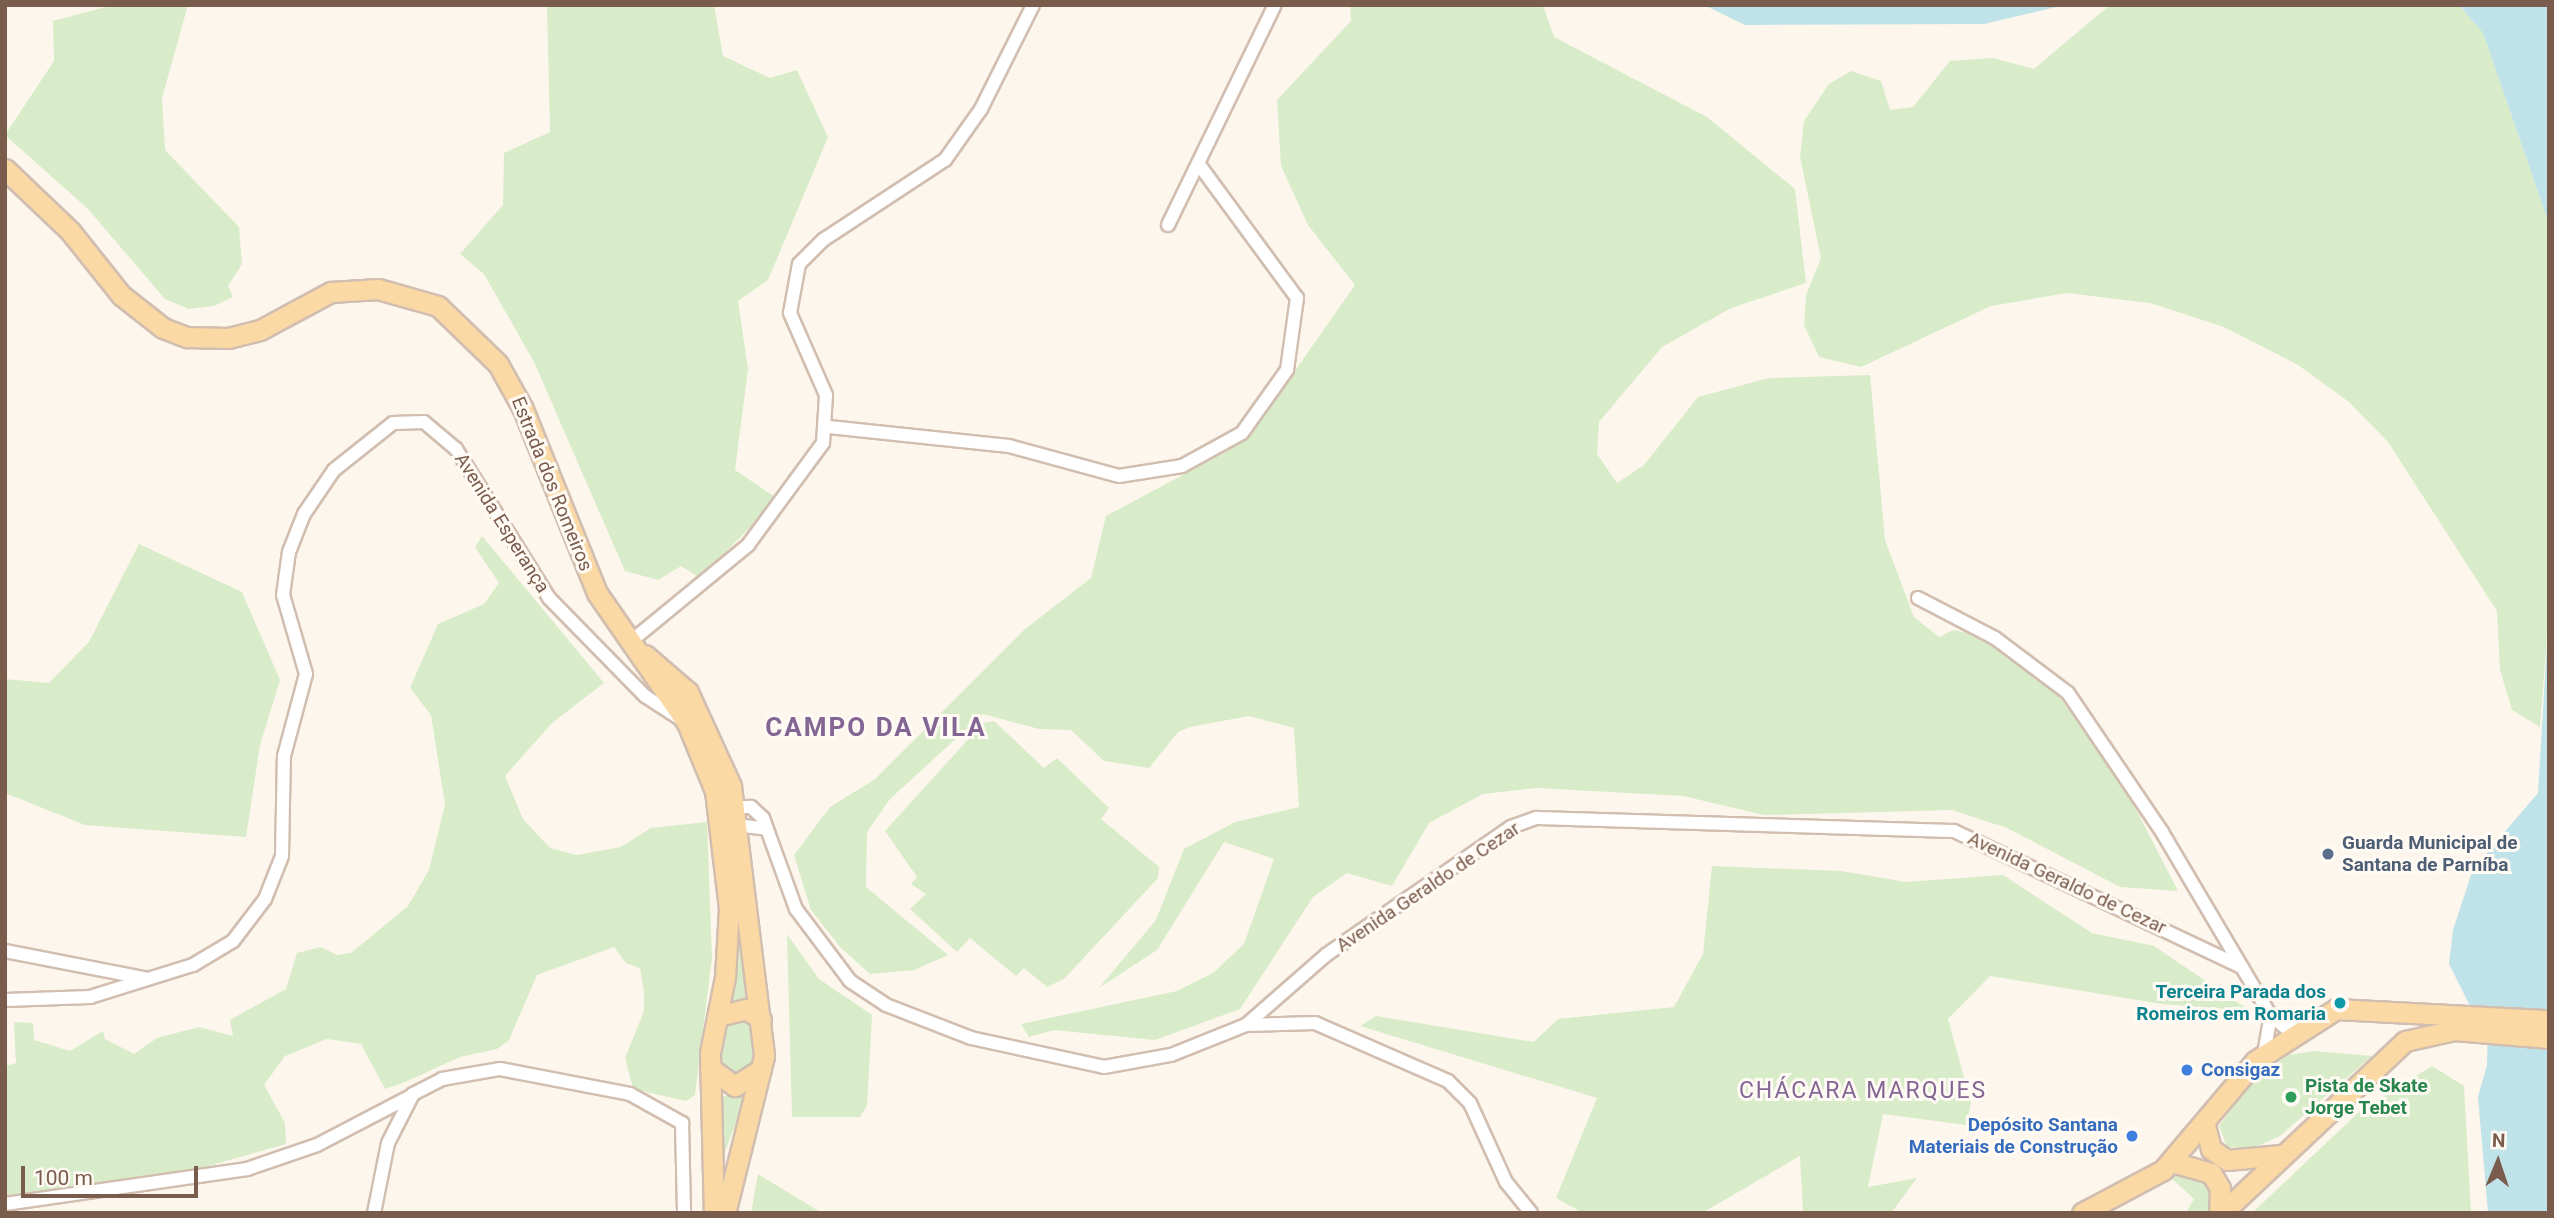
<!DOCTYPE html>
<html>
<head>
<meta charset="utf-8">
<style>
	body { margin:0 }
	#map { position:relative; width:2554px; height:1218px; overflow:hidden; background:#fdf6ec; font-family:Roboto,sans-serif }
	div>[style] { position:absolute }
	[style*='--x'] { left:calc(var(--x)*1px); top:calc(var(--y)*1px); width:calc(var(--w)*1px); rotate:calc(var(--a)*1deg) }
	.green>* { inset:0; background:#d8ecc9 }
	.water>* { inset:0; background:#bfe3e8 }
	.roads { filter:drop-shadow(2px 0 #d1beb0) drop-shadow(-2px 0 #d1beb0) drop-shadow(0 2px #d1beb0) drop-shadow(0 -2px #d1beb0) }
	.street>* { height:12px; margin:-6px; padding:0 6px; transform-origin:6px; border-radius:6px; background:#fff }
	.primary>* { height:19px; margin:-9.5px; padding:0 9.5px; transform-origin:9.5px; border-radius:9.5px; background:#fbd9a5 }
	.dots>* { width:19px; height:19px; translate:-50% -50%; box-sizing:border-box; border:4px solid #fffaf3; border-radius:50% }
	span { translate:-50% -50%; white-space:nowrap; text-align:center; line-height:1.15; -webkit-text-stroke:6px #fffaf3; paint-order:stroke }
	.street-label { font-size:19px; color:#7a5c4d }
	.service-label { font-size:19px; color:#4e5e75; font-weight:700 }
	.left { translate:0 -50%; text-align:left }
	.culture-label { font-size:19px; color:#0d838f; font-weight:700 }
	.right { translate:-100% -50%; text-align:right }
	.shop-label { font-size:19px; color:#366cbe; font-weight:700 }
	.leisure-label { font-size:19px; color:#27864d; font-weight:700 }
	.quarter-label { font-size:23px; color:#846695; letter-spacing:2px }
	.district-label { font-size:26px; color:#846695; font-weight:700; letter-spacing:2px }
	.frame { position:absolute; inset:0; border:7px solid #7a5c4d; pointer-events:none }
	.north { position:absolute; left:2463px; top:1127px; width:70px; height:70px; -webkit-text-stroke:5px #fffaf3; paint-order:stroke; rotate:2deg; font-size:19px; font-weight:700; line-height:28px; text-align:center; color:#7a5c4d }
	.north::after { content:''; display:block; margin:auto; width:24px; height:32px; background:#7a5c4d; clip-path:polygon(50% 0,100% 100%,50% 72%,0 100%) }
	.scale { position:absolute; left:21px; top:1166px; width:177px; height:32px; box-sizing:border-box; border:4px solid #7a5c4d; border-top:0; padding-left:9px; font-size:21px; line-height:24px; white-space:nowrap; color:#7a5c4d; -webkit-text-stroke:5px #fffaf3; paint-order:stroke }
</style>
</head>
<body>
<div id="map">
	<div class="green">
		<div style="clip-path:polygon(113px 5px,188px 5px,162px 98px,165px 150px,239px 227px,242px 264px,228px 286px,233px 297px,214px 306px,189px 309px,165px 299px,88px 209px,5px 135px,54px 61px,53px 21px)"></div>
		<div style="clip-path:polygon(547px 5px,714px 5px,723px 56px,770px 78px,797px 70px,828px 137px,768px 280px,738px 301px,748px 369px,735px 470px,778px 499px,700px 578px,681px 566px,658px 580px,625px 571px,534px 362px,484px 274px,460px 254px,503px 205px,504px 153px,550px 132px)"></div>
		<div style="clip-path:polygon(1350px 5px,1543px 5px,1554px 37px,1707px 117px,1795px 189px,1806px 283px,1731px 308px,1662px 347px,1599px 422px,1597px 454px,1617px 483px,1644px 465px,1698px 397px,1769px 378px,1870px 375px,1885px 540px,1914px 617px,1939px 637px,1953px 630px,1979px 635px,2045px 677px,2124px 786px,2178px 891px,2120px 887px,2007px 828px,1952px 810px,1764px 815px,1683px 796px,1536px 788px,1483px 794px,1429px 823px,1392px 886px,1347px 873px,1313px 897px,1240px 1009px,1155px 1040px,1054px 1030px,1029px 1037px,1021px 1024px,1177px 991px,1213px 973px,1244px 944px,1274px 859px,1224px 842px,1157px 950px,1099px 988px,1156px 920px,1184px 849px,1235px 822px,1299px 807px,1294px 728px,1249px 716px,1190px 727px,1178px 732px,1149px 768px,1104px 761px,1071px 730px,1039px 729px,983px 714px,890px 799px,867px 832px,866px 887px,948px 955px,914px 970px,870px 974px,841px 948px,811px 910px,794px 855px,830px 807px,874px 780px,1024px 630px,1091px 578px,1106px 516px,1224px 453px,1264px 415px,1355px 285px,1308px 225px,1281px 166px,1277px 100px,1351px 21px)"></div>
		<div style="clip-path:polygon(2110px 5px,2459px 5px,2483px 33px,2549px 224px,2549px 610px,2540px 727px,2512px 710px,2500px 670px,2497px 611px,2388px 442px,2349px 402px,2298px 365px,2224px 327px,2150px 303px,2067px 293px,1991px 306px,1861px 367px,1819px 357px,1804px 325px,1806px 295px,1821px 258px,1800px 157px,1804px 121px,1829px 84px,1851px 71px,1881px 81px,1890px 110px,1913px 107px,1950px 61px,1993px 58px,2034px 69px)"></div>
		<div style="clip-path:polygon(482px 536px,604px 683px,552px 723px,505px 776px,523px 819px,550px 848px,577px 855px,621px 847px,651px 828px,707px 822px,712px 958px,695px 1095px,686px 1101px,633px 1089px,625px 1058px,644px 1011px,644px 991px,640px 968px,626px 963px,614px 947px,537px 975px,509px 1040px,497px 1049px,460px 1057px,403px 1083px,385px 1089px,361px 1044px,327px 1039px,285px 1056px,264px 1085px,285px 1123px,286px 1144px,205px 1167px,5px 1196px,5px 1066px,16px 1063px,14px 1022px,33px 1023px,34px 1040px,70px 1051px,103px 1031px,105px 1039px,134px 1054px,157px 1038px,199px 1027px,233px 1036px,230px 1020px,286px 989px,297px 953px,321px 947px,337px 955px,351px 953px,408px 906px,429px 870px,445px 804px,431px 715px,410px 688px,438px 624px,484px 604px,499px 583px,475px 547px)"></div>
		<div style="clip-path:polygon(139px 544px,242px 592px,280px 680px,260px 745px,246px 837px,85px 825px,5px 793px,5px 679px,49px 683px,89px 642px)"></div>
		<div style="clip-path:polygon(994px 721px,1044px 768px,1057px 758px,1109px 808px,1101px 819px,1159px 867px,1158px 878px,1064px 979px,1047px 987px,1024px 968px,1016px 976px,970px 938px,957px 952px,910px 909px,926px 894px,911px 884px,917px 877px,885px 831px,983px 723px)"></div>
		<div style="clip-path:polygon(1712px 866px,1841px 871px,1906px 882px,2003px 875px,2092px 933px,2154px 946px,2250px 1011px,2162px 1004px,1990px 976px,1948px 1019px,1971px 1103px,1966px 1125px,1883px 1114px,1868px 1187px,1917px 1178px,1891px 1213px,1803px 1213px,1800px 1156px,1702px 1213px,1583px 1213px,1556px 1198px,1597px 1098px,1360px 1026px,1376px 1016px,1534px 1042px,1558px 1019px,1674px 1007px,1703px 954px)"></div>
		<div style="clip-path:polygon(787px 934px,819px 979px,872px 1015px,867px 1106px,860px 1117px,792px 1117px)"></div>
		<div style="clip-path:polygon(737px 945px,741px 949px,754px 1006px,730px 1006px)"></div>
		<div style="clip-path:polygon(745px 1017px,754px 1035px,754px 1062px,743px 1080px,720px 1073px,716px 1045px,720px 1026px)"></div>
		<div style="clip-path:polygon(2315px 1051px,2372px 1056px,2280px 1136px,2251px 1149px,2227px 1147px,2219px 1126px,2249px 1085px,2288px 1055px)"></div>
		<div style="clip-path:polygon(2432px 1066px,2464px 1086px,2471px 1213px,2252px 1213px,2360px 1111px)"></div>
		<div style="clip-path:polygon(716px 1096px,746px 1096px,722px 1160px)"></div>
		<div style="clip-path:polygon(2173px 1171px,2211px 1183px,2214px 1204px,2206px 1213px,2186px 1213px,2194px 1199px,2167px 1174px)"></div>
		<div style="clip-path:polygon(758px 1174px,822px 1213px,751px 1213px)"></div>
	</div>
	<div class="water">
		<div style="clip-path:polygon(1704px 5px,2065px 5px,1984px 24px,1745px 25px)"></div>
		<div style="clip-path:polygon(2459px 5px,2549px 5px,2549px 224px,2483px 33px)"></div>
		<div style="clip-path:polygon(2549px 611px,2549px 1213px,2488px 1213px,2478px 1097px,2487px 1065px,2488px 1022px,2473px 1012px,2449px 964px,2453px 930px,2473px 869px,2538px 793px)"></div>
	</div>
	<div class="roads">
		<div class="street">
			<div style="--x:1168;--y:225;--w:245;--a:-64.1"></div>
			<div style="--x:829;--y:427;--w:181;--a:6"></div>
			<div style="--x:1009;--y:446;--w:114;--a:15.3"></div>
			<div style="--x:1119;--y:476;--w:64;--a:-9"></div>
			<div style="--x:1182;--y:466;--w:68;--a:-28.8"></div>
			<div style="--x:1242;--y:433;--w:77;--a:-54.5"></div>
			<div style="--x:1287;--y:370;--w:73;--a:-82.1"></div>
			<div style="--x:1297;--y:298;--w:167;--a:-126.3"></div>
			<div style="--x:1918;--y:598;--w:87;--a:27.5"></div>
			<div style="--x:1995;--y:638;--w:91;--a:37"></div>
			<div style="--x:2068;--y:693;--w:168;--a:55.9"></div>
			<div style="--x:2162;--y:832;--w:214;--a:59.4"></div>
			<div style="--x:2271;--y:1016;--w:19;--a:39"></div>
			<div style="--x:2286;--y:1028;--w:15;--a:-4"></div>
			<div style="--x:630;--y:642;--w:153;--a:-39.4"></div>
			<div style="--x:748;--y:545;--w:127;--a:-53.7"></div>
			<div style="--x:823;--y:443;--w:48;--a:-86.4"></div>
			<div style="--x:826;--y:395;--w:90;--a:-113.7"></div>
			<div style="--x:790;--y:313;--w:50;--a:-79.6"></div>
			<div style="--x:799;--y:264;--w:34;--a:-45"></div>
			<div style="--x:823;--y:240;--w:146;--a:-33.3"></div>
			<div style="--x:945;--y:160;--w:62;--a:-54.8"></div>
			<div style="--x:981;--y:109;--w:116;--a:-63.4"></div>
			<div style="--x:729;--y:808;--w:22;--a:-3"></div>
			<div style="--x:751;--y:807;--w:16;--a:43"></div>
			<div style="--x:763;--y:818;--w:97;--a:70.1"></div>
			<div style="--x:796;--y:909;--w:90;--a:53.1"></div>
			<div style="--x:850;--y:981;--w:43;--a:33.7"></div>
			<div style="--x:886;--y:1005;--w:91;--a:21.2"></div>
			<div style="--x:971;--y:1038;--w:136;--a:12.3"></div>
			<div style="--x:1104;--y:1067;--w:68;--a:-10.2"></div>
			<div style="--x:1171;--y:1055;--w:81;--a:-21.8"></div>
			<div style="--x:1246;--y:1025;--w:106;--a:-41.2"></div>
			<div style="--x:1326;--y:955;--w:225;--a:-34.7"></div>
			<div style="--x:1511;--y:827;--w:27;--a:-20"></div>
			<div style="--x:1536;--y:818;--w:418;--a:1.8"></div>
			<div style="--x:1954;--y:831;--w:318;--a:25.3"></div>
			<div style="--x:728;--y:824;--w:39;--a:7"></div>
			<div style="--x:5;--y:951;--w:142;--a:11"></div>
			<div style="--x:5;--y:1000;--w:85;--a:-2"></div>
			<div style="--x:90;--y:997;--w:108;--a:-17.3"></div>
			<div style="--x:193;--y:965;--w:47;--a:-31"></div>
			<div style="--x:233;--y:941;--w:53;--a:-52.7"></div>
			<div style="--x:265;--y:899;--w:46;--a:-68.4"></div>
			<div style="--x:282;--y:856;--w:100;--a:-88.9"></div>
			<div style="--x:284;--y:756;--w:85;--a:-75"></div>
			<div style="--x:306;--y:674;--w:82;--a:-106.2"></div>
			<div style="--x:283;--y:595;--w:43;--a:-82.1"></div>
			<div style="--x:289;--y:552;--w:41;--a:-68.5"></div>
			<div style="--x:304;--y:514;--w:53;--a:-55.7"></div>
			<div style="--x:334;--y:470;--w:75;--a:-38.5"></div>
			<div style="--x:393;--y:423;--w:31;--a:-2"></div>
			<div style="--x:424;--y:422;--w:42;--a:40.2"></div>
			<div style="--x:456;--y:449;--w:176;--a:58"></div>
			<div style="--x:549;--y:598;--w:137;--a:45.6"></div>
			<div style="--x:645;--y:696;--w:40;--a:32.9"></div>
			<div style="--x:1246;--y:1025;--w:69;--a:-1.7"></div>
			<div style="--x:1315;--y:1023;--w:145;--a:23.6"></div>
			<div style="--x:1448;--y:1081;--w:31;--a:45"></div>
			<div style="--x:1470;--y:1103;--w:87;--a:65.5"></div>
			<div style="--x:1506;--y:1182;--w:40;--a:51"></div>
			<div style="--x:2264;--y:1054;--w:39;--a:-80"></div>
			<div style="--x:5;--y:1204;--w:245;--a:-8.2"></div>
			<div style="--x:247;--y:1169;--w:74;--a:-18.9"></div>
			<div style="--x:317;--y:1145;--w:108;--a:-27.5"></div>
			<div style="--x:374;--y:1213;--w:71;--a:-78.7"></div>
			<div style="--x:388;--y:1143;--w:55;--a:-63"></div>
			<div style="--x:413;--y:1094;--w:33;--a:-27"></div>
			<div style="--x:442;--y:1079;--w:59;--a:-9.8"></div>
			<div style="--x:500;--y:1069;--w:132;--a:10.9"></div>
			<div style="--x:630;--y:1094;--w:60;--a:29.1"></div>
			<div style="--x:682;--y:1123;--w:90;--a:88.7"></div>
		</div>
		<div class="primary">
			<div style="--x:5;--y:169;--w:90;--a:43.6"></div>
			<div style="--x:70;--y:231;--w:82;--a:51.4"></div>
			<div style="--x:121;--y:295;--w:53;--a:38.2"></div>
			<div style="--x:163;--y:328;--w:26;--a:21"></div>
			<div style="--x:187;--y:337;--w:41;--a:1.4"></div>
			<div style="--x:228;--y:338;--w:33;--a:-14"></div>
			<div style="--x:260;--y:330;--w:81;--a:-28.2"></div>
			<div style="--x:331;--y:292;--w:47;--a:-3.7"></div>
			<div style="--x:378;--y:289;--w:62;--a:15.8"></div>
			<div style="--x:438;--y:306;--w:83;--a:44"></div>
			<div style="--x:498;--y:364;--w:51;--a:60.9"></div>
			<div style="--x:523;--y:409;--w:198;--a:68.1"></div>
			<div style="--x:597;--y:593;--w:158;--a:55.3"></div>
			<div style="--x:687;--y:723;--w:74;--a:67.6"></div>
			<div style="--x:715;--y:791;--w:118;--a:83.2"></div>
			<div style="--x:729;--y:908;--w:69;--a:93.3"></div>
			<div style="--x:725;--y:977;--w:77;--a:101.2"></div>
			<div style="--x:710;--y:1053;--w:160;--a:88.6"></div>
			<div style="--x:645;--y:655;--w:57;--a:40.7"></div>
			<div style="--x:688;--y:692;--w:103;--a:65.4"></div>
			<div style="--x:731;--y:786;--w:272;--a:83"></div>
			<div style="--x:764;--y:1056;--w:159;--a:103.9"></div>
			<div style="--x:718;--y:1016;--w:29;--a:-14"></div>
			<div style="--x:746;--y:1009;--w:18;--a:34"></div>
			<div style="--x:710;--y:1068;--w:31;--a:36"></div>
			<div style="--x:735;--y:1086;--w:31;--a:-33"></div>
			<div style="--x:2205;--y:1125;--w:25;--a:76"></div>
			<div style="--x:2211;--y:1149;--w:19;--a:35"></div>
			<div style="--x:2227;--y:1160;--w:54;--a:-5.3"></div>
			<div style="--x:2172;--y:1162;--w:41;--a:15.8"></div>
			<div style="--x:2211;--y:1173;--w:17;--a:59"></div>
			<div style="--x:2220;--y:1188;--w:25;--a:92"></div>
			<div style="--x:2082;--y:1213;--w:92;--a:-28"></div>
			<div style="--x:2163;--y:1170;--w:143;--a:-49.8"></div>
			<div style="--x:2255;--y:1061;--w:96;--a:-32.7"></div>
			<div style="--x:2336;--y:1009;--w:213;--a:3"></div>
			<div style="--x:2222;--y:1213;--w:251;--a:-43.2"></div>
			<div style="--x:2405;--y:1041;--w:51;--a:-12.4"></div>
			<div style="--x:2455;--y:1030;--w:94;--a:4.9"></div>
		</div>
	</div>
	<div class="dots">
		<div style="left:2328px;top:854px;background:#5c6f8a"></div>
		<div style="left:2340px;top:1003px;background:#0f9aa8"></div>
		<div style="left:2187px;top:1070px;background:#3f7fe0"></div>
		<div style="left:2291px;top:1097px;background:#2e9e5b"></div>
		<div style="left:2132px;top:1136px;background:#3f7fe0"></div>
	</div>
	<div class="street-label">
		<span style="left:552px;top:484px;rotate:68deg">Estrada dos Romeiros</span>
		<span style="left:502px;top:523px;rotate:58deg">Avenida Esperança</span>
		<span style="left:2067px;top:883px;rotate:25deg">Avenida Geraldo de Cezar</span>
		<span style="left:1428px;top:887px;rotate:-34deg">Avenida Geraldo de Cezar</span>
	</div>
	<div class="service-label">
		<span class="left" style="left:2342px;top:854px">Guarda Municipal de<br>Santana de Parníba</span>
	</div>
	<div class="culture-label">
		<span class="right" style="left:2326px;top:1003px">Terceira Parada dos<br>Romeiros em Romaria</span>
	</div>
	<div class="shop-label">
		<span class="left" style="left:2201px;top:1070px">Consigaz</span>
		<span class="right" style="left:2118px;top:1136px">Depósito Santana<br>Materiais de Construção</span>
	</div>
	<div class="leisure-label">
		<span class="left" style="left:2305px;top:1097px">Pista de Skate<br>Jorge Tebet</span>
	</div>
	<div class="quarter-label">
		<span style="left:1863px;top:1091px">CHÁCARA MARQUES</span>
	</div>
	<div class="district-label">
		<span style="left:876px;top:728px">CAMPO DA VILA</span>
	</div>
	<div class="frame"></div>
	<div class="north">N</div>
	<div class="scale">100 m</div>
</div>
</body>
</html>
